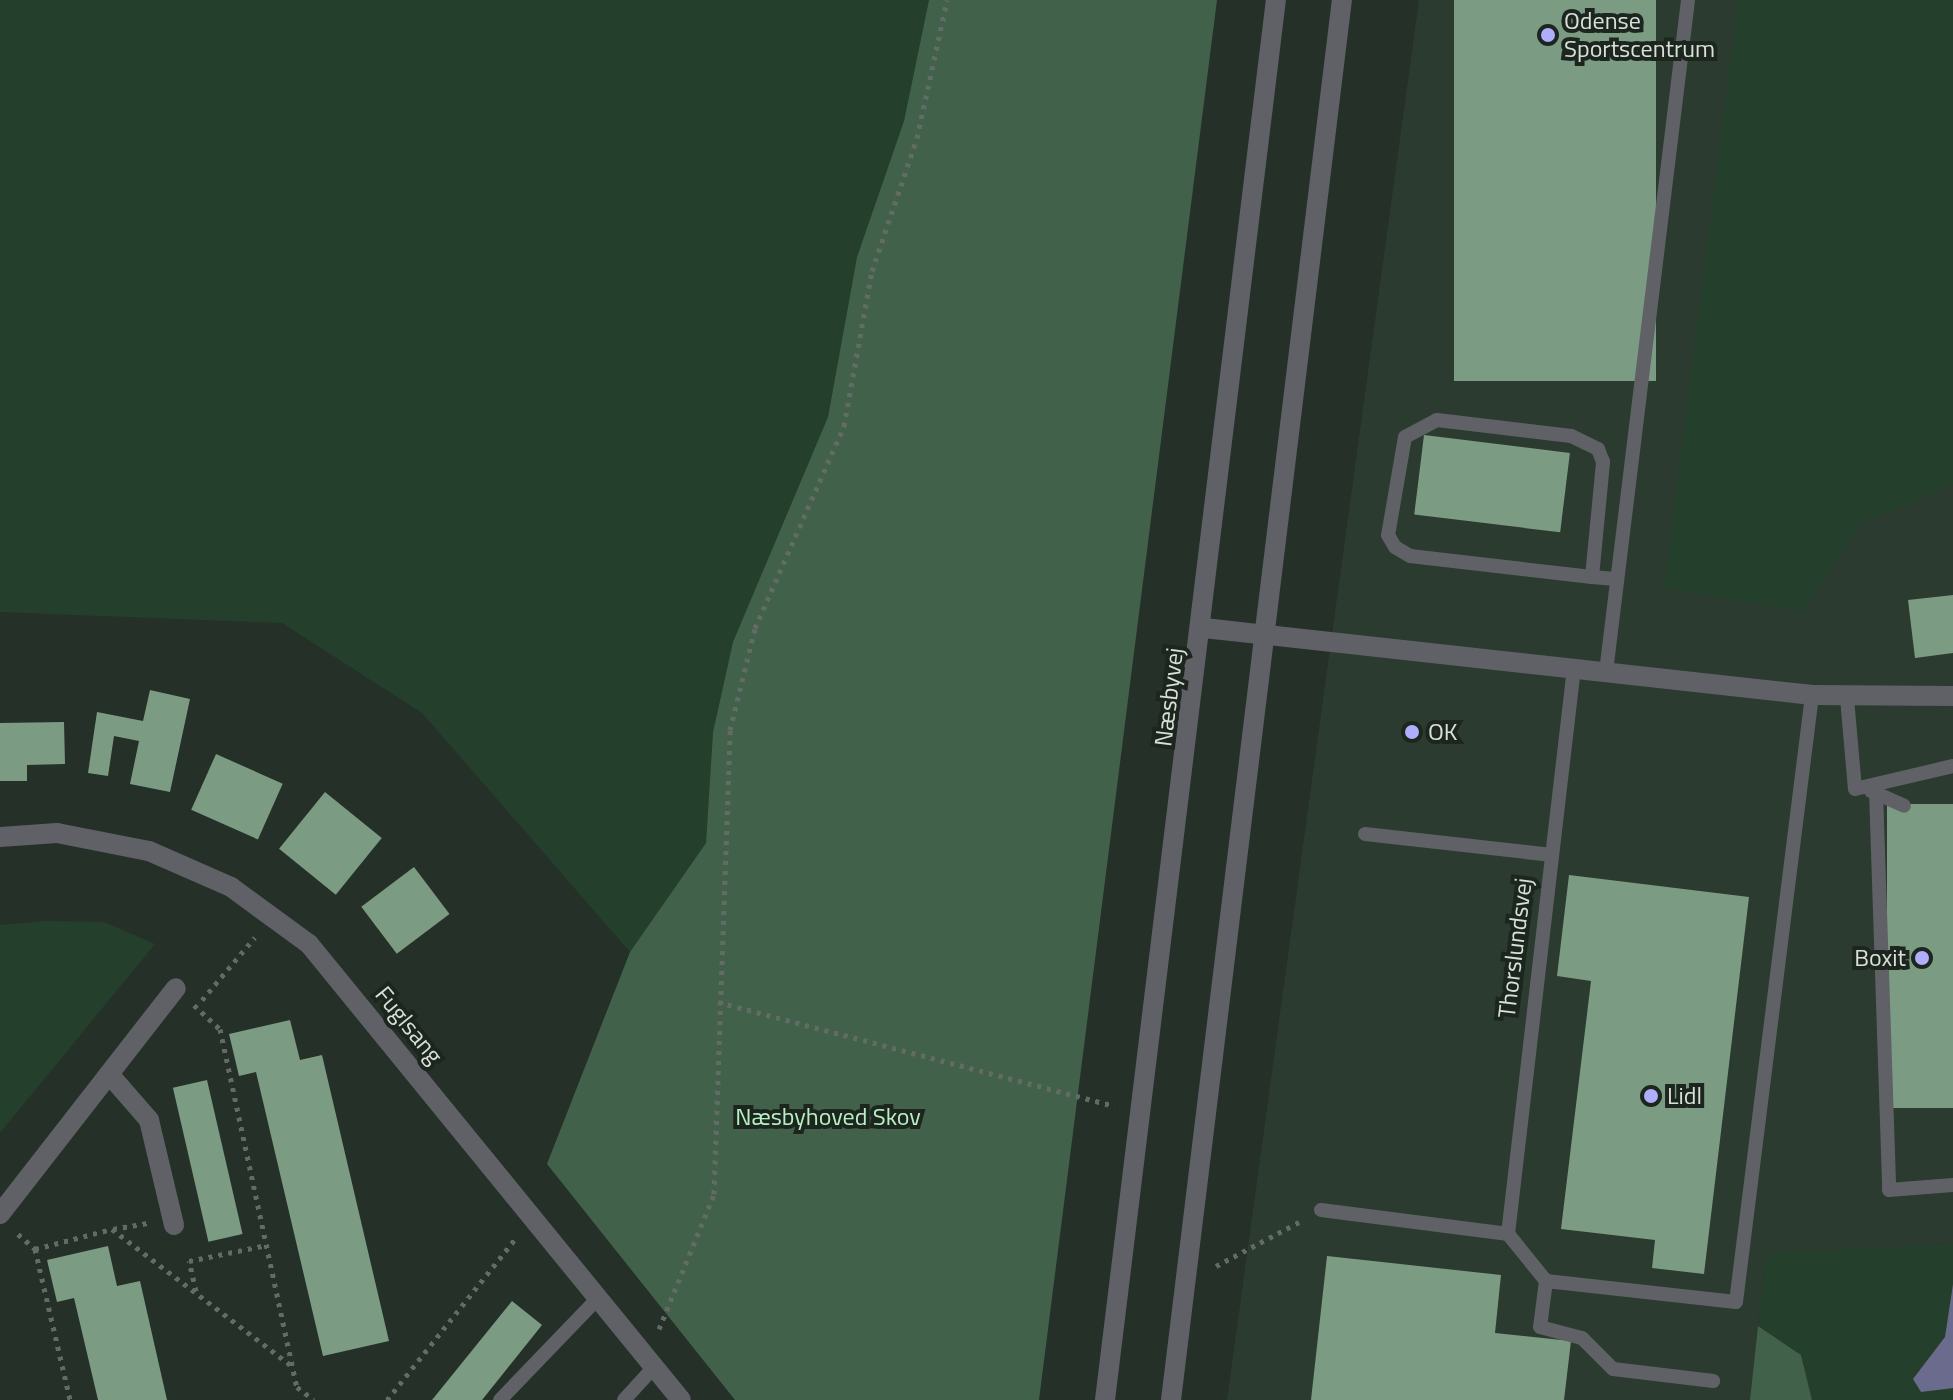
<!DOCTYPE html>
<html>
<head>
<meta charset="utf-8">
<style>
	body { margin:0 }
	#map { position:relative; width:1953px; height:1400px; overflow:hidden; background:#253028; font-family:"Titillium Web",sans-serif }
	div>[style] { position:absolute }
	[style*='--x'] { left:calc(var(--x)*1px); top:calc(var(--y)*1px); width:calc(var(--w)*1px); rotate:calc(var(--a)*1deg) }
	.built>* { inset:0; background:#2b3b2f }
	.green>* { inset:0; background:#24402c }
	.forest>* { inset:0; background:#42614a }
	.water>* { inset:0; background:#6b6c8d }
	.building>* { inset:0; background:#7b9c83; transform-origin:0 0 }
	.path>* { height:5px; margin-top:-2.5px; transform-origin:0; background:repeating-linear-gradient(90deg,#626c64 0 4px,transparent 0 10px) }
	.service>* { height:14px; margin:-7px; padding:0 7px; transform-origin:7px; border-radius:7px; background:#606167 }
	.minor>* { height:20px; margin:-10px; padding:0 10px; transform-origin:10px; border-radius:10px; background:#606167 }
	.tertiary>* { height:20px; margin:-10px; padding:0 10px; transform-origin:10px; border-radius:10px; background:#606167 }
	.dots>* { width:22px; height:22px; translate:-50% -50%; box-sizing:border-box; border:4px solid #1c261e; border-radius:50% }
	span { translate:-50% -50%; white-space:nowrap; text-align:center; line-height:1.15; -webkit-text-stroke:8px #1c261e; paint-order:stroke }
	.poi-label { font-size:24px; color:#d9e0da }
	.left { translate:0 -50%; text-align:left }
	.right { translate:-100% -50%; text-align:right }
	.street-label { font-size:24px; color:#d9e0da }
	.park-label { font-size:24px; color:#b8f0c5 }
</style>
</head>
<body>
<div id="map">
	<div class="built">
		<div style="clip-path:polygon(1419px 0,1953px 0,1953px 1244px,1766px 1254px,1750px 1400px,1227px 1400px)"></div>
	</div>
	<div class="green">
		<div style="clip-path:polygon(0 0,929px 0,904px 121px,857px 257px,828px 417px,733px 642px,713px 732px,706px 843px,630px 952px,422px 713px,282px 623px,0 612px)"></div>
		<div style="clip-path:polygon(1738px 0,1953px 0,1953px 484px,1860px 524px,1801px 612px,1664px 588px)"></div>
		<div style="clip-path:polygon(45px 921px,104px 922px,155px 944px,0 1133px,0 925px)"></div>
		<div style="clip-path:polygon(1953px 1244px,1953px 1400px,1812px 1400px,1801px 1355px,1758px 1326px,1766px 1253px)"></div>
	</div>
	<div class="forest">
		<div style="clip-path:polygon(929px 0,1217px 0,1039px 1400px,735px 1400px,547px 1164px,630px 952px,706px 843px,713px 732px,733px 642px,828px 417px,857px 257px,904px 121px)"></div>
		<div style="clip-path:polygon(1758px 1326px,1801px 1355px,1812px 1400px,1750px 1400px)"></div>
	</div>
	<div class="water">
		<div style="clip-path:polygon(1953px 1284px,1953px 1388px,1921px 1392px,1913px 1379px,1945px 1337px)"></div>
	</div>
	<div class="building">
		<div style="left:1454px;top:0;width:202px;height:381px"></div>
		<div style="left:1424px;top:435px;width:147px;height:80px;rotate:7deg"></div>
		<div style="clip-path:polygon(1953px 595px,1953px 653px,1915px 658px,1908px 600px)"></div>
		<div style="clip-path:polygon(150px 690px,190px 699px,170px 792px,130px 784px,139px 741px,114px 736px,108px 776px,88px 773px,97px 712px,143px 721px)"></div>
		<div style="clip-path:polygon(64px 722px,65px 764px,27px 765px,27px 781px,0 781px,0 723px)"></div>
		<div style="left:216px;top:754px;width:73px;height:61px;rotate:24deg"></div>
		<div style="left:325px;top:792px;width:73px;height:73px;rotate:39deg"></div>
		<div style="left:1953px;top:804px;width:304px;height:66px;rotate:90deg"></div>
		<div style="left:414px;top:867px;width:59px;height:66px;rotate:53deg"></div>
		<div style="clip-path:polygon(1569px 875px,1749px 897px,1704px 1274px,1652px 1268px,1655px 1240px,1561px 1229px,1591px 981px,1557px 976px)"></div>
		<div style="clip-path:polygon(290px 1020px,300px 1060px,322px 1055px,389px 1341px,323px 1356px,256px 1072px,239px 1076px,229px 1034px)"></div>
		<div style="left:207px;top:1080px;width:158px;height:35px;rotate:77deg"></div>
		<div style="clip-path:polygon(108px 1246px,117px 1286px,140px 1281px,167px 1400px,98px 1400px,74px 1298px,57px 1302px,47px 1260px)"></div>
		<div style="clip-path:polygon(1327px 1256px,1501px 1275px,1495px 1333px,1571px 1341px,1564px 1400px,1311px 1400px)"></div>
		<div style="clip-path:polygon(512px 1301px,542px 1325px,482px 1400px,432px 1400px)"></div>
	</div>
	<div class="path">
		<div style="--x:202;--y:1000;--w:82;--a:-49.9"></div>
		<div style="--x:718;--y:1002;--w:410;--a:14.7"></div>
		<div style="--x:194;--y:1005;--w:35;--a:43"></div>
		<div style="--x:220;--y:1029;--w:366;--a:77.9"></div>
		<div style="--x:297;--y:1387;--w:21;--a:37"></div>
		<div style="--x:113;--y:1229;--w:35;--a:-10"></div>
		<div style="--x:18;--y:1234;--w:23;--a:41"></div>
		<div style="--x:35;--y:1249;--w:155;--a:76.9"></div>
		<div style="--x:35;--y:1249;--w:80;--a:-14.6"></div>
		<div style="--x:112;--y:1229;--w:226;--a:37.3"></div>
		<div style="--x:1216;--y:1266;--w:94;--a:-27.9"></div>
		<div style="--x:196;--y:1291;--w:31;--a:-103"></div>
		<div style="--x:189;--y:1261;--w:80;--a:-11.6"></div>
		<div style="--x:659;--y:1329;--w:146;--a:-67.8"></div>
		<div style="--x:714;--y:1194;--w:464;--a:-88"></div>
		<div style="--x:730;--y:730;--w:105;--a:-76.2"></div>
		<div style="--x:755;--y:628;--w:221;--a:-66.2"></div>
		<div style="--x:844;--y:426;--w:158;--a:-79.8"></div>
		<div style="--x:872;--y:271;--w:140;--a:-71.3"></div>
		<div style="--x:917;--y:138;--w:141;--a:-77.7"></div>
		<div style="--x:387;--y:1400;--w:207;--a:-51.5"></div>
	</div>
	<div class="service">
		<div style="--x:1592;--y:577;--w:116;--a:-84.5"></div>
		<div style="--x:1603;--y:462;--w:14;--a:-111"></div>
		<div style="--x:1598;--y:449;--w:30;--a:-154"></div>
		<div style="--x:1571;--y:436;--w:135;--a:-173.2"></div>
		<div style="--x:1437;--y:420;--w:36;--a:152"></div>
		<div style="--x:1405;--y:437;--w:99;--a:99.8"></div>
		<div style="--x:1388;--y:535;--w:14;--a:60"></div>
		<div style="--x:1395;--y:547;--w:17;--a:31"></div>
		<div style="--x:1410;--y:556;--w:183;--a:6.6"></div>
		<div style="--x:1592;--y:577;--w:23;--a:5"></div>
		<div style="--x:1606;--y:672;--w:677;--a:-83.04"></div>
		<div style="--x:1847;--y:698;--w:91;--a:85"></div>
		<div style="--x:1855;--y:789;--w:101;--a:-13.2"></div>
		<div style="--x:1871;--y:791;--w:36;--a:24"></div>
		<div style="--x:1876;--y:791;--w:399;--a:88.1"></div>
		<div style="--x:1889;--y:1190;--w:64;--a:-4.5"></div>
		<div style="--x:1365;--y:834;--w:188;--a:6.4"></div>
		<div style="--x:1321;--y:1210;--w:189;--a:7.3"></div>
		<div style="--x:1508;--y:1234;--w:60;--a:51"></div>
		<div style="--x:1546;--y:1281;--w:191;--a:6.3"></div>
		<div style="--x:1736;--y:1302;--w:612;--a:-82.86"></div>
		<div style="--x:1508;--y:1234;--w:570;--a:-83.35"></div>
		<div style="--x:1546;--y:1281;--w:46;--a:97.4"></div>
		<div style="--x:1540;--y:1327;--w:43;--a:14.7"></div>
		<div style="--x:1582;--y:1338;--w:44;--a:45"></div>
		<div style="--x:1613;--y:1369;--w:101;--a:6.8"></div>
		<div style="--x:500;--y:1400;--w:141;--a:-46.1"></div>
		<div style="--x:624;--y:1400;--w:45;--a:-47.7"></div>
	</div>
	<div class="minor">
		<div style="--x:1204;--y:628;--w:612;--a:6.29"></div>
		<div style="--x:1812;--y:695;--w:141;--a:0.4"></div>
		<div style="--x:0;--y:837;--w:57;--a:-4"></div>
		<div style="--x:57;--y:833;--w:94;--a:11.1"></div>
		<div style="--x:149;--y:851;--w:90;--a:23.7"></div>
		<div style="--x:231;--y:887;--w:97;--a:36.2"></div>
		<div style="--x:309;--y:944;--w:588;--a:50.79"></div>
		<div style="--x:109;--y:1074;--w:61;--a:49"></div>
		<div style="--x:149;--y:1120;--w:108;--a:76.6"></div>
		<div style="--x:0;--y:1214;--w:286;--a:-52.1"></div>
	</div>
	<div class="tertiary">
		<div style="--x:1105;--y:1400;--w:1410;--a:-83.04"></div>
		<div style="--x:1171;--y:1400;--w:1410;--a:-83.04"></div>
	</div>
	<div class="dots">
		<div style="left:1548px;top:35px;background:#aeaefa"></div>
		<div style="left:1412px;top:732px;background:#aeaefa"></div>
		<div style="left:1922px;top:958px;background:#aeaefa"></div>
		<div style="left:1651px;top:1096px;background:#aeaefa"></div>
	</div>
	<div class="poi-label">
		<span class="left" style="left:1564px;top:35px">Odense<br>Sportscentrum</span>
		<span class="left" style="left:1428px;top:732px">OK</span>
		<span class="right" style="left:1906px;top:958px">Boxit</span>
		<span class="left" style="left:1667px;top:1096px">Lidl</span>
	</div>
	<div class="street-label">
		<span style="left:1169px;top:697px;rotate:-83deg">Næsbyvej</span>
		<span style="left:1515px;top:948px;rotate:-83deg">Thorslundsvej</span>
		<span style="left:409px;top:1025px;rotate:51deg">Fuglsang</span>
	</div>
	<div class="park-label">
		<span style="left:828px;top:1117px">Næsbyhoved Skov</span>
	</div>
</div>
</body>
</html>
